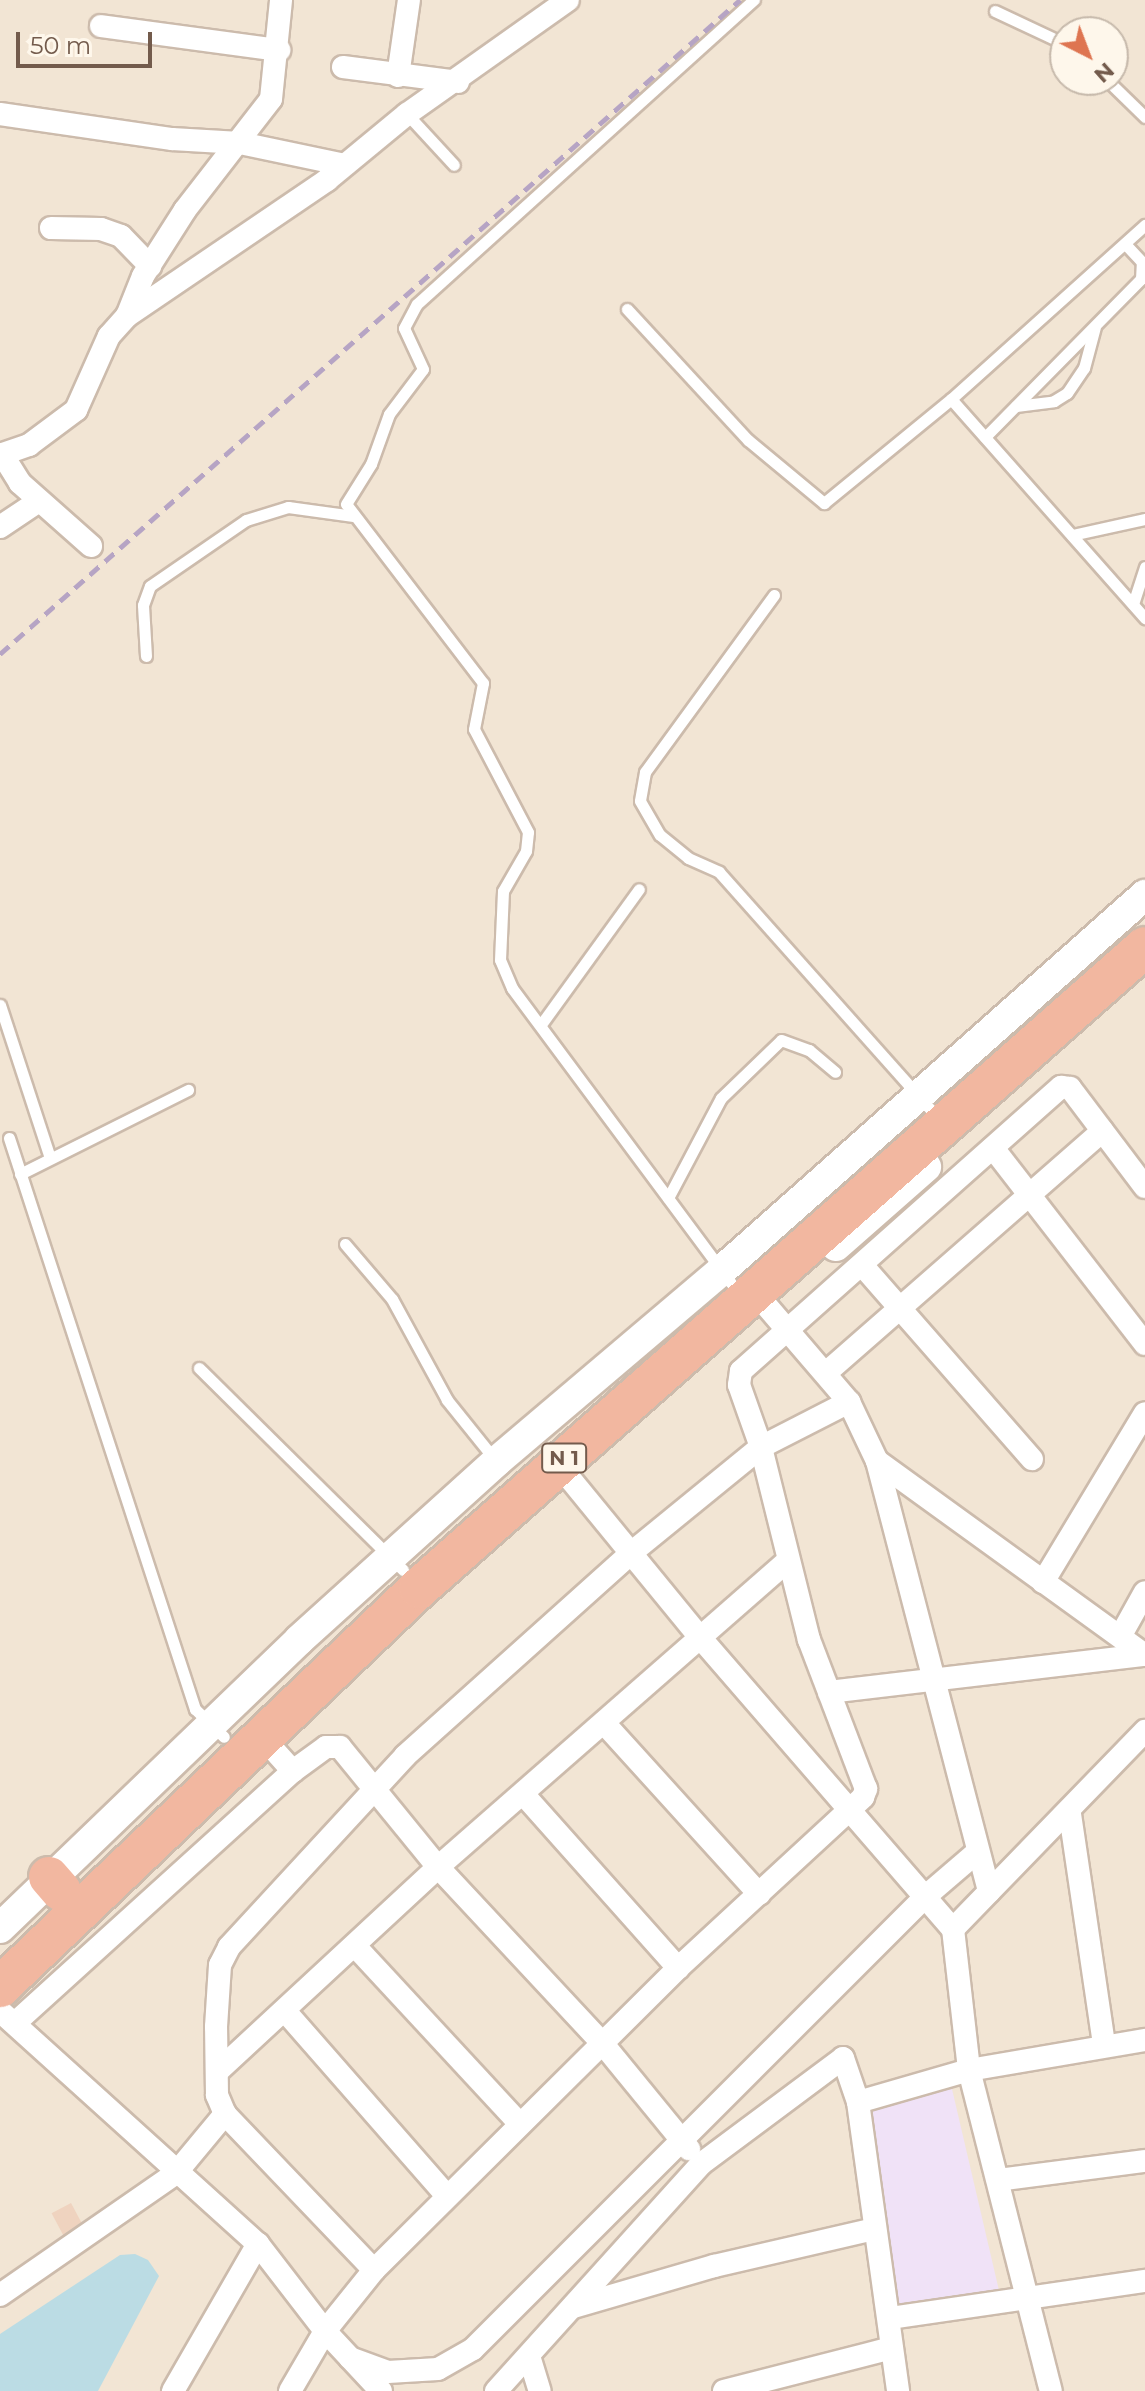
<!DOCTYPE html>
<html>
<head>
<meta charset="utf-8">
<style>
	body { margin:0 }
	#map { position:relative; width:1145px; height:2391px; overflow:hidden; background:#fbf3e5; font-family:Montserrat,sans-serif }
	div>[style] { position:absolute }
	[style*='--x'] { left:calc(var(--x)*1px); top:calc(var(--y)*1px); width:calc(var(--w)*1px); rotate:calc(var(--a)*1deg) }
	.residential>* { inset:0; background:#f2e5d4 }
	.education>* { inset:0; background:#f0e2f7 }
	.water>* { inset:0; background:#bbdce4 }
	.building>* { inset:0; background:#efd3bf; transform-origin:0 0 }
	.roads { filter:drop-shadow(2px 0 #ccbbac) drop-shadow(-2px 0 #ccbbac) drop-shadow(0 2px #ccbbac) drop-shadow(0 -2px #ccbbac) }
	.lane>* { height:11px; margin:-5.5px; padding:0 5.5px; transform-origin:5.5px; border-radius:5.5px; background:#fff }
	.street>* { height:22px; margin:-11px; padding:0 11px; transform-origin:11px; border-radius:11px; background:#fff }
	.secondary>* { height:30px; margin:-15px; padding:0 15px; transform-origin:15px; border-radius:15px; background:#fff }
	.highway>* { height:40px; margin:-20px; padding:0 20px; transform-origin:20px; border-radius:20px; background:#f2b7a0 }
	.rail>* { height:5px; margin-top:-2.5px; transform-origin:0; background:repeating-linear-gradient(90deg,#b6a4c4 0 12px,transparent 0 20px) }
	span { translate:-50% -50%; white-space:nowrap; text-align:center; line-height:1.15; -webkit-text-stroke:6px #fef7eb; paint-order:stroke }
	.shield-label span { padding:2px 6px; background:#fef7eb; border:2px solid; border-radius:6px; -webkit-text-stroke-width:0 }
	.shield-label { font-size:20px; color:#735b4c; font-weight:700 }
	.north { position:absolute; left:1049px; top:16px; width:80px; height:80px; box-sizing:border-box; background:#fef7eb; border:2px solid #c6b9ab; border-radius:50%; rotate:138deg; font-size:22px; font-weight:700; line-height:32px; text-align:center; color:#735b4c }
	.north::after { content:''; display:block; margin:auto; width:28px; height:36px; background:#de7551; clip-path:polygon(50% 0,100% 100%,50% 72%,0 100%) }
	.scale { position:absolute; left:16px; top:32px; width:136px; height:36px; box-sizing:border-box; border:4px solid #735b4c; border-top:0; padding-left:10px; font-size:24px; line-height:28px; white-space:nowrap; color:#735b4c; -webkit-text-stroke:6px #fef7eb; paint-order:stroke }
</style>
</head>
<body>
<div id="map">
	<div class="residential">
		<div style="clip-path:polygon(evenodd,0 0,1145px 0,1145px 2391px,0 2391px,0 0,1065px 32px,1113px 32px,1113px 80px,1065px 80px,1065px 32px)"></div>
	</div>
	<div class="education">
		<div style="clip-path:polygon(952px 2089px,1001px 2299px,897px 2312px,865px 2105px)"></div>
	</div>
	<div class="water">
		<div style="clip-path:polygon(135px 2254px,148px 2260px,159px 2276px,98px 2391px,0 2391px,0 2334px,120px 2255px)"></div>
	</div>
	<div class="building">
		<div style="left:71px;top:2203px;width:30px;height:22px;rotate:62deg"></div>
	</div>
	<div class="roads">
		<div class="lane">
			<div style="--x:995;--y:11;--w:77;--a:25.2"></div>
			<div style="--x:1107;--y:80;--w:53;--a:44.2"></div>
			<div style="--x:407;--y:114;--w:69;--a:47.3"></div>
			<div style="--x:627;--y:309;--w:178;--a:47.3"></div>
			<div style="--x:748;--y:440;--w:99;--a:39.7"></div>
			<div style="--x:824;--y:503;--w:164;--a:-39.3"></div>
			<div style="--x:951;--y:399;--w:293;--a:48.5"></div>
			<div style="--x:951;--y:399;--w:261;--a:-41.9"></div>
			<div style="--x:1016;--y:406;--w:38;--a:-7"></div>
			<div style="--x:1054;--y:401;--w:15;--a:-32"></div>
			<div style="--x:1067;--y:393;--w:30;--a:-56"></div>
			<div style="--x:1084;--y:368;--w:42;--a:-75"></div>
			<div style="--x:985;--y:437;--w:222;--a:-45.4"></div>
			<div style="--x:1141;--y:279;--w:17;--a:-87"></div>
			<div style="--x:1142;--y:262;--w:25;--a:-133"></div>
			<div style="--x:1072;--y:535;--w:75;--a:-12.4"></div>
			<div style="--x:774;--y:595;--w:219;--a:126.1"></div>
			<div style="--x:645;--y:772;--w:29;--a:100"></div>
			<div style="--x:640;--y:801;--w:39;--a:60"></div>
			<div style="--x:660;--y:835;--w:36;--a:39"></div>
			<div style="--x:688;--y:858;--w:34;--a:24"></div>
			<div style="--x:719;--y:872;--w:317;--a:48.3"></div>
			<div style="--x:1133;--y:604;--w:39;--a:-72"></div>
			<div style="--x:146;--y:656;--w:51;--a:-93.4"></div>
			<div style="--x:143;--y:605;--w:20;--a:-70"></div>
			<div style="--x:150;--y:586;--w:116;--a:-34.5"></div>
			<div style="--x:246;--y:520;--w:44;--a:-17.2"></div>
			<div style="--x:288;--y:507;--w:66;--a:7.9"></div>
			<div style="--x:0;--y:1005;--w:161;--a:71.9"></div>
			<div style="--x:542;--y:1023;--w:165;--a:-54.1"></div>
			<div style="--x:9;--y:1138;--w:601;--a:71.96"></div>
			<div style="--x:195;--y:1709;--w:40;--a:44"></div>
			<div style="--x:20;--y:1174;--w:188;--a:-26.6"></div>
			<div style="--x:668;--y:1198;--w:113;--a:-62.1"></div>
			<div style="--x:721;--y:1098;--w:83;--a:-44"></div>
			<div style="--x:781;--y:1040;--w:30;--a:20"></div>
			<div style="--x:809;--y:1050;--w:34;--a:40"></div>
			<div style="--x:345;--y:1244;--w:72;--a:49.5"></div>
			<div style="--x:392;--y:1299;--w:115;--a:61.4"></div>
			<div style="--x:447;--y:1400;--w:78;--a:51.2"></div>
			<div style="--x:731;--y:1283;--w:367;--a:-126.6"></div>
			<div style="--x:512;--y:988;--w:30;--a:-113"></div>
			<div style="--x:500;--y:960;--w:69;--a:-87.5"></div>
			<div style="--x:503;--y:891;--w:46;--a:-60.1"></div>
			<div style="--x:526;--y:851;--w:19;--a:-84"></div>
			<div style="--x:528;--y:832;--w:116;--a:-117.7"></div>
			<div style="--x:474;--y:729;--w:47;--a:-78.9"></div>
			<div style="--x:483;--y:683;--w:225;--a:-127.4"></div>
			<div style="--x:346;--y:504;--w:47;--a:-58"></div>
			<div style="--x:371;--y:464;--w:53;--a:-70.2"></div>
			<div style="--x:389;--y:414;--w:56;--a:-52.9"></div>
			<div style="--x:423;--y:369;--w:45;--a:-114.9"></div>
			<div style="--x:404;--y:328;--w:27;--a:-62"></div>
			<div style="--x:417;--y:304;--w:454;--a:-42.1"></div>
			<div style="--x:199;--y:1368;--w:287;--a:44.7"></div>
		</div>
		<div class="street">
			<div style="--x:101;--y:26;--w:180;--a:7.7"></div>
			<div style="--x:343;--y:67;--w:116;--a:7.4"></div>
			<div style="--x:398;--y:76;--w:77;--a:-81.8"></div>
			<div style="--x:0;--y:114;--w:174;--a:8.3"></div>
			<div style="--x:172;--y:139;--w:68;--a:3.4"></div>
			<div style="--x:240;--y:143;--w:106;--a:11.9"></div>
			<div style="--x:51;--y:228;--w:50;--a:1.1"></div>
			<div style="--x:101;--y:229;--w:21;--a:19"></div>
			<div style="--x:121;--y:236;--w:42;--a:46"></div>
			<div style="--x:127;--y:316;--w:43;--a:-68.2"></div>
			<div style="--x:143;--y:276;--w:78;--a:-57.5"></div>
			<div style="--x:185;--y:210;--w:140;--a:-52.2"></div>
			<div style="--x:271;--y:99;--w:100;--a:-84.2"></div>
			<div style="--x:2;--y:454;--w:34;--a:58"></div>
			<div style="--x:20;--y:483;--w:95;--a:41.6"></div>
			<div style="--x:0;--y:455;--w:31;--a:-19"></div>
			<div style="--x:29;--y:445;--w:59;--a:-36.7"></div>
			<div style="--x:76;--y:410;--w:81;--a:-66"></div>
			<div style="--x:109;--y:336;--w:27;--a:-48"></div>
			<div style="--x:127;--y:316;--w:242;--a:-34.2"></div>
			<div style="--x:327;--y:180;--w:104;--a:-39.5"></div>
			<div style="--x:407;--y:114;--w:197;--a:-35.3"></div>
			<div style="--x:0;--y:527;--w:47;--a:-33.7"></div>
			<div style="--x:993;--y:1148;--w:248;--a:52.2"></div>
			<div style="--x:862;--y:1265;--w:258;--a:48.8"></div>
			<div style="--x:753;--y:1290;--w:148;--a:49.4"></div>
			<div style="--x:849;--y:1402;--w:65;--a:64.6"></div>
			<div style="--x:877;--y:1461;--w:445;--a:75.4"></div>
			<div style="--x:827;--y:1372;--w:366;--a:-41.2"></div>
			<div style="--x:877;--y:1461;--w:331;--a:35.9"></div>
			<div style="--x:558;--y:1464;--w:221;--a:50.7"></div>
			<div style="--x:698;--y:1635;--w:389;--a:49.1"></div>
			<div style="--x:953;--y:1929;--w:142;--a:83.5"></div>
			<div style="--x:969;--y:2070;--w:331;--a:75.7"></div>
			<div style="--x:1043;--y:1582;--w:197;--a:-58.9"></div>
			<div style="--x:1121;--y:1635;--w:49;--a:-60.8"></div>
			<div style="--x:829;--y:1692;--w:318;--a:-6.7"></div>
			<div style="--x:604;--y:1723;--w:231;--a:47.8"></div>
			<div style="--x:273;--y:1749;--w:30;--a:48"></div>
			<div style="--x:293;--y:1771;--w:41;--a:-36"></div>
			<div style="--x:326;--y:1747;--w:14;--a:0"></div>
			<div style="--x:340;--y:1747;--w:155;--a:50.8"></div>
			<div style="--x:438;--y:1867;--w:242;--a:47"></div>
			<div style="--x:603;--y:2044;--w:136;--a:50.7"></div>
			<div style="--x:524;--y:1795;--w:232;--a:48.3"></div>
			<div style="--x:1070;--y:1814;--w:232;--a:81.6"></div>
			<div style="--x:953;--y:1929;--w:276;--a:-45.9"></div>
			<div style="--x:356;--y:1947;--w:241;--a:47.2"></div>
			<div style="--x:0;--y:2011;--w:348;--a:42.1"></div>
			<div style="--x:258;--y:2244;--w:110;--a:52.4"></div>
			<div style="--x:325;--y:2331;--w:82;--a:47"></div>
			<div style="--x:285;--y:2011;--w:246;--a:48.8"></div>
			<div style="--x:15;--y:2023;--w:375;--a:-42.2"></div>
			<div style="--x:218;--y:2071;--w:300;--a:-42.8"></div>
			<div style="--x:438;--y:1867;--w:463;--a:-41.2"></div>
			<div style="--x:858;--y:2102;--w:116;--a:-16.1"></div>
			<div style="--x:969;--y:2070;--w:179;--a:-9.7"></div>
			<div style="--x:998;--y:2180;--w:148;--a:-7.4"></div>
			<div style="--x:374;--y:2270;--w:216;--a:-133.7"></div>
			<div style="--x:225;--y:2114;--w:21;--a:-113"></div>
			<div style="--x:217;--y:2095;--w:68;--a:-90.8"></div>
			<div style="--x:216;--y:2027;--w:62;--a:-86.3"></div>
			<div style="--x:220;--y:1965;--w:20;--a:-63"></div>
			<div style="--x:229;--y:1947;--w:260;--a:-47.3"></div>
			<div style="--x:405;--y:1756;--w:304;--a:-41.9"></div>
			<div style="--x:631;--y:1553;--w:168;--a:-39.2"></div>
			<div style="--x:761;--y:1447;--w:99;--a:-27.1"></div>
			<div style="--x:0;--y:2295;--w:214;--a:-34.7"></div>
			<div style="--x:176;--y:2173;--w:77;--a:-50.3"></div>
			<div style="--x:573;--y:2307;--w:147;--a:-16.2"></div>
			<div style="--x:714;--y:2266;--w:164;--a:-13"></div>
			<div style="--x:890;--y:2318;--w:258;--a:-8.3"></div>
			<div style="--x:529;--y:2356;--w:37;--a:73"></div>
			<div style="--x:350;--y:2358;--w:40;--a:20.2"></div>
			<div style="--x:388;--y:2372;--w:50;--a:-3.4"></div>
			<div style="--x:438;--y:2369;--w:40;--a:-29.7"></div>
			<div style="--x:473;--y:2349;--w:641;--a:-45"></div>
			<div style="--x:926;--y:1896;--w:66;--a:-40.7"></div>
			<div style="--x:173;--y:2391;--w:170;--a:-60"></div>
			<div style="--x:290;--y:2391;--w:69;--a:-59.7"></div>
			<div style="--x:325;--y:2331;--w:78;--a:-51.2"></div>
			<div style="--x:374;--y:2270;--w:429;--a:-44.8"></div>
			<div style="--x:678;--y:1968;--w:252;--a:-42.7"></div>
			<div style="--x:863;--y:1797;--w:9;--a:-69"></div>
			<div style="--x:866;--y:1789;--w:160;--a:-110.9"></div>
			<div style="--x:809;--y:1640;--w:199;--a:-104"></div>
			<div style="--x:761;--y:1447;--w:66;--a:-109.5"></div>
			<div style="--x:739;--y:1385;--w:14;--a:-82"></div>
			<div style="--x:741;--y:1371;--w:428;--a:-41.6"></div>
			<div style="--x:1061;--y:1087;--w:9;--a:6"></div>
			<div style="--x:1070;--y:1088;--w:124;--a:52.9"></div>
			<div style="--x:496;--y:2391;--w:306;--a:-47.9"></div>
			<div style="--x:701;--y:2164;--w:177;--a:-36.7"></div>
			<div style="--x:843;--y:2058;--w:46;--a:71.2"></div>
			<div style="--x:858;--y:2102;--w:292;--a:82.1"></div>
			<div style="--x:724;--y:2391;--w:173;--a:-14.4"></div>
		</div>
		<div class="secondary">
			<div style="--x:836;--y:1246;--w:120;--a:-41.3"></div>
			<div style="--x:0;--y:1928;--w:415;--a:-43.9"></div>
			<div style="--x:299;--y:1640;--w:267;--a:-42.1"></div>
			<div style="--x:497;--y:1461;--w:294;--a:-40.3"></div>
			<div style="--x:721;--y:1271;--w:567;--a:-41.57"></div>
		</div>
		<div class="highway">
			<div style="--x:49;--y:1877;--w:18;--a:49"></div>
			<div style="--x:0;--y:1987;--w:579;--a:-43.6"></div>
			<div style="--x:419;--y:1588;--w:968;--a:-41.44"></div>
		</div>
	</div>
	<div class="rail">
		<div style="--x:0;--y:654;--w:988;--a:-41.47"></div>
	</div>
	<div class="shield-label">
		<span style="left:564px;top:1458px">N 1</span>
	</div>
	<div class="north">N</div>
	<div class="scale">50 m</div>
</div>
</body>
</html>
